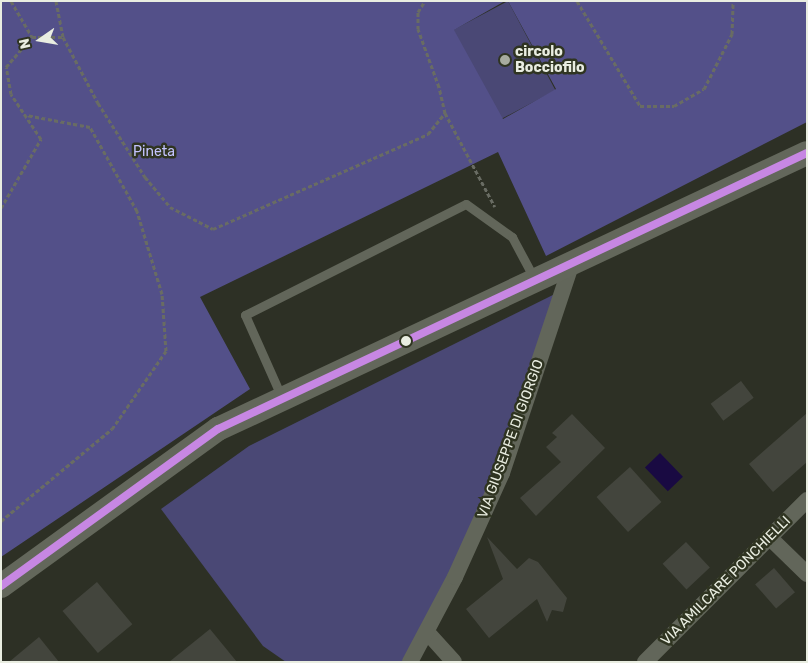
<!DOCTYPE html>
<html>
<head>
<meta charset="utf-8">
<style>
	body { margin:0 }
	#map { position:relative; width:808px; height:663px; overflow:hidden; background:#2d3025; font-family:Rubik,sans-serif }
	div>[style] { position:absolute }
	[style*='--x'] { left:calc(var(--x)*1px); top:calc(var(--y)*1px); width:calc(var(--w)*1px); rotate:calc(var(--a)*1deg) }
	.green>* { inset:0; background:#4a4875; transform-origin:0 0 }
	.forest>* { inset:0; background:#535089 }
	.water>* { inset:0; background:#190a42; transform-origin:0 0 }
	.building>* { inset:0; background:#43453d; transform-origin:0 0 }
	.path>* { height:3px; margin-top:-1.5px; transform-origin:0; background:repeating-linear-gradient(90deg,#696c63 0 4px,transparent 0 6.5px) }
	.lane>* { height:9px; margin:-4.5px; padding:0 4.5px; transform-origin:4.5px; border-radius:4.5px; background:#62665a }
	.street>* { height:16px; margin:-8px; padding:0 8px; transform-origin:8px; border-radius:8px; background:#62665a }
	.secondary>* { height:24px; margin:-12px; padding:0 12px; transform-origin:12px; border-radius:12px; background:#63675b }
	.bus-1>* { height:8px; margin:-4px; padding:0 4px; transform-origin:4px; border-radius:4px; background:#c787e3 }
	.dots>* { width:14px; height:14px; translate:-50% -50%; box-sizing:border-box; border:2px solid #2f3421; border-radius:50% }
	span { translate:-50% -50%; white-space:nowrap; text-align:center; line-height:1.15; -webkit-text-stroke:5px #2f3421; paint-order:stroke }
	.poi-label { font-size:14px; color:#e9ede1; font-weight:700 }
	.left { translate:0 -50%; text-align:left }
	.park-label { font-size:14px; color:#c3c3fe }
	.street-label { font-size:14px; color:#e9ede1 }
	.frame { position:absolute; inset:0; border:2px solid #e9ede1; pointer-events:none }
	.north { position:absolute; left:15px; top:15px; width:50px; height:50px; -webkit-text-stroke:4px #2f3421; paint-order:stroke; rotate:257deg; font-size:14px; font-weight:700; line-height:20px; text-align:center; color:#e9ede1 }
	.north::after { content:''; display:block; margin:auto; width:18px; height:22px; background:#e9ede1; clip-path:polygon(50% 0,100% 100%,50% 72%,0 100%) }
</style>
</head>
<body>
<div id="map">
	<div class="green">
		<div style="left:508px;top:1px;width:101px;height:62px;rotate:62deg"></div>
		<div style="clip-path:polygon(563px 290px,509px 452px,405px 662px,286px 662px,263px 646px,161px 509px,249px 446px)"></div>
	</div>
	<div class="forest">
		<div style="clip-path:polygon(1px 1px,505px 1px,454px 30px,503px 119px,556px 89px,508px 1px,807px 1px,807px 122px,546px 256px,498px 152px,200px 297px,250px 389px,1px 557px)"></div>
	</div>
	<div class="water">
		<div style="left:660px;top:453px;width:33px;height:21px;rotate:46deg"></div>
	</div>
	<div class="building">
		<div style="left:741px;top:381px;width:21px;height:38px;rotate:53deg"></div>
		<div style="clip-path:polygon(807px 413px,807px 462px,773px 492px,749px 464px)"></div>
		<div style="clip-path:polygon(572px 414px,605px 448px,536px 516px,520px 498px,561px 462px,546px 447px,557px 437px,552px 433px)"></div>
		<div style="left:630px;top:467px;width:47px;height:45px;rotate:48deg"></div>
		<div style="clip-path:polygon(487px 537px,517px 569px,529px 558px,538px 562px,567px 598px,563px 612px,552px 610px,547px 622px,537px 599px,489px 638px,466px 609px,503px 579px)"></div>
		<div style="left:686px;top:542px;width:35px;height:32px;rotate:47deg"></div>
		<div style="left:774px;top:568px;width:32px;height:25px;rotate:49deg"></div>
		<div style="left:97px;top:582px;width:55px;height:45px;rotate:50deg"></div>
		<div style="clip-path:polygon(210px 629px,237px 662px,169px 662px)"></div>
		<div style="clip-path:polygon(39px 637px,59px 662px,9px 662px)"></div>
	</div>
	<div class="path">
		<div style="--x:11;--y:1;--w:42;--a:59.7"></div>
		<div style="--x:56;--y:1;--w:37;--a:79"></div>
		<div style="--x:63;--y:37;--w:75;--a:62.1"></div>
		<div style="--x:98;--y:103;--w:88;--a:57.6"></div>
		<div style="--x:145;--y:177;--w:39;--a:50"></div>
		<div style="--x:170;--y:207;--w:48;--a:27.1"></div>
		<div style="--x:213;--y:229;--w:235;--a:-23.8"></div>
		<div style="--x:428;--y:134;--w:27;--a:-51"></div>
		<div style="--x:445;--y:113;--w:27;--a:-103"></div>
		<div style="--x:439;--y:87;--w:62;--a:-109.9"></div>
		<div style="--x:418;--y:29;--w:17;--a:-90"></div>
		<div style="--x:418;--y:12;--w:13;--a:-58"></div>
		<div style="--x:577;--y:1;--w:122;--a:59"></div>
		<div style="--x:640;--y:106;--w:34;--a:0"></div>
		<div style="--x:674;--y:106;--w:34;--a:-30"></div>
		<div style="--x:704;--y:89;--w:62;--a:-63"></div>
		<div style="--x:732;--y:34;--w:33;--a:-88"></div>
		<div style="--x:445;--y:113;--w:106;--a:62"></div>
		<div style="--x:1;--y:208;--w:80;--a:-59.9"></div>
		<div style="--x:41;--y:139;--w:54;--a:-123.7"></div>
		<div style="--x:11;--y:94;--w:27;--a:-100"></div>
		<div style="--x:6;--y:67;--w:40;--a:-49"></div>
		<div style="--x:32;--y:37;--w:31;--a:0"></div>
		<div style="--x:1;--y:521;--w:144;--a:-39.7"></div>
		<div style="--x:112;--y:429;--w:95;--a:-55.3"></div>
		<div style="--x:166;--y:351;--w:57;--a:-94"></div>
		<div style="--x:162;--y:294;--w:87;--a:-106.8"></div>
		<div style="--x:137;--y:211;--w:96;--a:-119.2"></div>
		<div style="--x:90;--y:127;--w:65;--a:-169.4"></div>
	</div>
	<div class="lane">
		<div style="--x:282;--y:398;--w:91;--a:-114"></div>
		<div style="--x:245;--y:315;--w:247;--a:-26.7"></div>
		<div style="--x:466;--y:204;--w:57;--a:35.7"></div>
		<div style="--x:512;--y:237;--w:49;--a:61.9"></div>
	</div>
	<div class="street">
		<div style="--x:769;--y:537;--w:53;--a:44.2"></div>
		<div style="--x:427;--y:632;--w:40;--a:48"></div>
		<div style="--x:410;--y:662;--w:96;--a:-62.1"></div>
		<div style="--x:455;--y:577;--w:114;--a:-65.7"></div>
		<div style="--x:502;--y:473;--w:221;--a:-71.6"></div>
		<div style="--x:645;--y:662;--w:229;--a:-45"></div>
	</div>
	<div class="secondary">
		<div style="--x:1;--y:586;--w:268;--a:-35.9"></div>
		<div style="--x:218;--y:429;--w:650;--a:-25.11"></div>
	</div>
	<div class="bus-1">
		<div style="--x:1;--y:586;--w:268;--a:-35.9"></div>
		<div style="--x:218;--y:429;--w:650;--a:-25.11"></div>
	</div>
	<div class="dots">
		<div style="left:505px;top:60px;background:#a7ab9f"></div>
		<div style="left:406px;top:341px;background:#e9ede1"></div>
	</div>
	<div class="poi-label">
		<span class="left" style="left:515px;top:60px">circolo<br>Bocciofilo</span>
	</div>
	<div class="park-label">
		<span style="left:154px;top:152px">Pineta</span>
	</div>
	<div class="street-label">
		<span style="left:511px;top:439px;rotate:-70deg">VIA GIUSEPPE DI GIORGIO</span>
		<span style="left:726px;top:581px;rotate:-45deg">VIA AMILCARE PONCHIELLI</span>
	</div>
	<div class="frame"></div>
	<div class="north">N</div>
</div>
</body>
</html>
